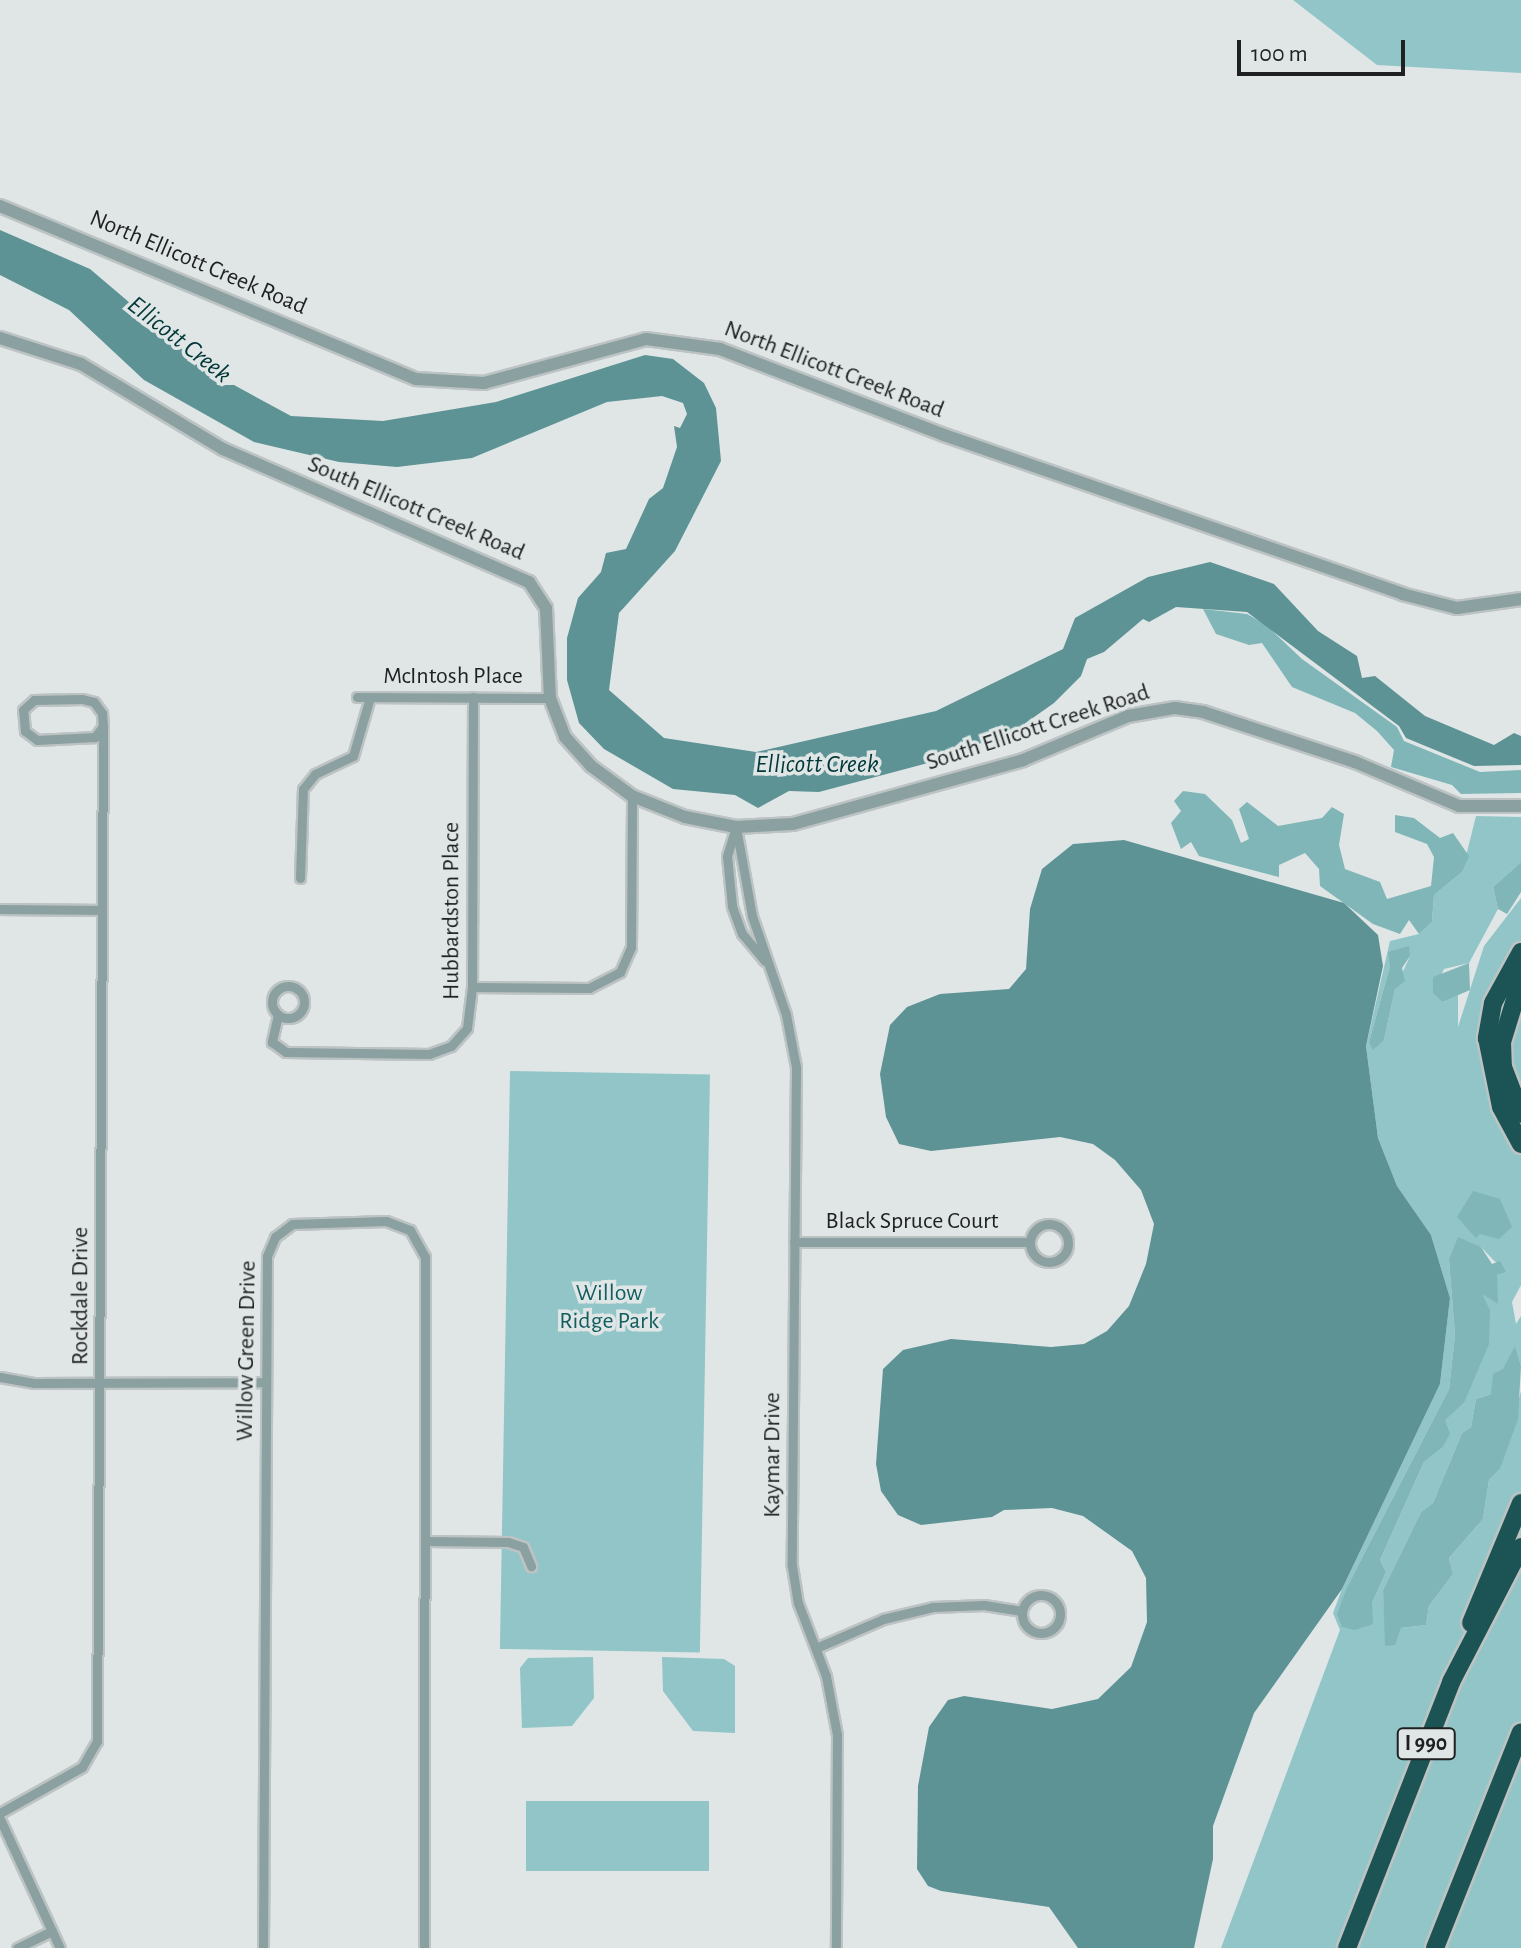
<!DOCTYPE html>
<html>
<head>
<meta charset="utf-8">
<style>
	body { margin:0 }
	#map { position:relative; width:1521px; height:1948px; overflow:hidden; background:#e0e6e6; font-family:"Alegreya Sans",sans-serif }
	div>[style] { position:absolute }
	[style*='--x'] { left:calc(var(--x)*1px); top:calc(var(--y)*1px); width:calc(var(--w)*1px); rotate:calc(var(--a)*1deg) }
	.green>* { inset:0; background:#91c5c7; transform-origin:0 0 }
	.forest>* { inset:0; background:#80b6b8 }
	.water>* { inset:0; background:#5d9395 }
	.roads { filter:drop-shadow(2px 0 #bdc3c3) drop-shadow(-2px 0 #bdc3c3) drop-shadow(0 2px #bdc3c3) drop-shadow(0 -2px #bdc3c3) }
	.minor>* { height:9px; margin:-4.5px; padding:0 4.5px; transform-origin:4.5px; border-radius:4.5px; background:#8aa0a1 }
	.minor>.ring { margin:-4.5px; padding:0; box-sizing:content-box; background:none; border:9px solid #8aa0a1; border-radius:50% }
	.tertiary>* { height:12px; margin:-6px; padding:0 6px; transform-origin:6px; border-radius:6px; background:#8aa0a1 }
	.motorway>* { height:18px; margin:-9px; padding:0 9px; transform-origin:9px; border-radius:9px; background:#1c5355 }
	span { translate:-50% -50%; white-space:nowrap; text-align:center; line-height:1.15; -webkit-text-stroke:7px #e0e6e6; paint-order:stroke }
	.shield-label span { padding:2px 6px; background:#e0e6e6; border:2px solid; border-radius:6px; -webkit-text-stroke-width:0 }
	.shield-label { font-size:22px; color:#1f2121; font-weight:700 }
	.street-label { font-size:24px; color:#1f2121 }
	.park-label { font-size:24px; color:#115d60 }
	.water-label { font-size:26px; color:#003739; font-style:italic }
	.scale { position:absolute; left:1237px; top:40px; width:168px; height:36px; box-sizing:border-box; border:4px solid #1f2121; border-top:0; padding-left:10px; font-size:24px; line-height:28px; white-space:nowrap; color:#1f2121; -webkit-text-stroke:6px #e0e6e6; paint-order:stroke }
</style>
</head>
<body>
<div id="map">
	<div class="green">
		<div style="clip-path:polygon(1293px 0,1521px 0,1521px 73px,1377px 65px)"></div>
		<div style="clip-path:polygon(evenodd,1476px 816px,1521px 817px,1521px 862px,1493px 887px,1498px 909px,1469px 963px,1444px 969px,1433px 992px,1442px 1002px,1458px 993px,1458px 1027px,1484px 946px,1521px 898px,1521px 1285px,1512px 1302px,1516px 1324px,1521px 1316px,1521px 1366px,1515px 1347px,1491px 1394px,1476px 1399px,1471px 1427px,1462px 1433px,1433px 1503px,1421px 1512px,1383px 1590px,1386px 1646px,1401px 1628px,1426px 1625px,1429px 1606px,1453px 1574px,1449px 1558px,1483px 1519px,1489px 1480px,1500px 1469px,1521px 1391px,1521px 1948px,1221px 1948px,1340px 1630px,1333px 1613px,1342px 1589px,1440px 1384px,1450px 1298px,1431px 1235px,1397px 1186px,1378px 1138px,1366px 1046px,1390px 941px,1419px 934px,1432px 922px,1434px 895px,1462px 872px,1476px 816px,1410px 956px,1395px 989px,1384px 1040px,1369px 1042px,1390px 966px,1410px 956px,1476px 816px,1481px 1247px,1505px 1272px,1497px 1275px,1497px 1303px,1482px 1293px,1464px 1403px,1444px 1420px,1442px 1448px,1424px 1462px,1380px 1560px,1386px 1572px,1372px 1603px,1348px 1585px,1449px 1389px,1455px 1335px,1449px 1260px,1481px 1247px)"></div>
		<div style="left:510px;top:1071px;width:200px;height:578px;rotate:1deg"></div>
		<div style="clip-path:polygon(593px 1657px,594px 1698px,572px 1726px,522px 1728px,520px 1668px,528px 1658px)"></div>
		<div style="clip-path:polygon(662px 1657px,724px 1659px,735px 1666px,735px 1733px,693px 1731px,663px 1691px)"></div>
		<div style="left:526px;top:1801px;width:183px;height:70px"></div>
	</div>
	<div class="forest">
		<div style="clip-path:polygon(1203px 609px,1247px 614px,1265px 624px,1302px 659px,1397px 727px,1404px 741px,1480px 772px,1521px 770px,1521px 793px,1461px 794px,1452px 785px,1391px 767px,1394px 750px,1377px 731px,1355px 713px,1292px 687px,1262px 643px,1249px 645px,1216px 634px)"></div>
		<div style="clip-path:polygon(1183px 791px,1205px 794px,1232px 820px,1241px 843px,1249px 839px,1239px 809px,1247px 802px,1278px 826px,1322px 818px,1332px 807px,1344px 814px,1339px 845px,1345px 869px,1380px 882px,1387px 899px,1431px 886px,1434px 857px,1427px 844px,1395px 832px,1395px 815px,1414px 818px,1440px 838px,1453px 833px,1469px 856px,1462px 872px,1434px 895px,1432px 922px,1419px 934px,1409px 920px,1400px 934px,1373px 924px,1320px 886px,1319px 869px,1305px 853px,1279px 865px,1279px 877px,1199px 856px,1191px 842px,1181px 849px,1171px 823px,1181px 811px,1174px 801px)"></div>
		<div style="clip-path:polygon(1521px 862px,1521px 892px,1507px 914px,1498px 909px,1493px 887px)"></div>
		<div style="clip-path:polygon(1409px 946px,1410px 956px,1402px 968px,1405px 981px,1395px 989px,1384px 1040px,1373px 1050px,1369px 1042px,1390px 966px,1388px 952px)"></div>
		<div style="clip-path:polygon(1469px 963px,1470px 990px,1442px 1002px,1433px 993px,1433px 977px)"></div>
		<div style="clip-path:polygon(1473px 1191px,1500px 1199px,1512px 1227px,1499px 1239px,1480px 1234px,1476px 1238px,1457px 1217px)"></div>
		<div style="clip-path:polygon(1458px 1237px,1481px 1247px,1492px 1264px,1500px 1261px,1506px 1272px,1497px 1275px,1498px 1304px,1482px 1294px,1490px 1310px,1489px 1344px,1464px 1403px,1445px 1420px,1450px 1434px,1442px 1448px,1424px 1462px,1380px 1560px,1386px 1572px,1372px 1603px,1373px 1624px,1355px 1630px,1342px 1627px,1337px 1614px,1348px 1585px,1449px 1389px,1455px 1335px,1449px 1260px)"></div>
		<div style="clip-path:polygon(1515px 1346px,1521px 1366px,1518px 1419px,1500px 1469px,1489px 1480px,1483px 1519px,1449px 1558px,1453px 1574px,1429px 1606px,1426px 1625px,1401px 1628px,1395px 1645px,1385px 1646px,1383px 1590px,1421px 1512px,1433px 1503px,1462px 1433px,1471px 1427px,1476px 1399px,1491px 1394px,1493px 1374px,1503px 1369px)"></div>
	</div>
	<div class="water">
		<div style="clip-path:polygon(0 230px,90px 269px,190px 354px,202px 372px,214px 367px,217px 385px,234px 385px,291px 416px,383px 421px,496px 402px,645px 355px,673px 359px,704px 383px,716px 408px,721px 461px,675px 551px,619px 613px,609px 690px,664px 738px,756px 752px,936px 711px,1063px 649px,1075px 618px,1148px 577px,1210px 562px,1274px 584px,1318px 631px,1357px 656px,1362px 678px,1375px 676px,1425px 716px,1494px 745px,1514px 733px,1521px 736px,1521px 765px,1474px 766px,1406px 738px,1399px 726px,1247px 612px,1176px 607px,1149px 622px,1143px 619px,1104px 652px,1087px 659px,1081px 676px,1054px 703px,1020px 727px,943px 759px,819px 792px,789px 791px,758px 808px,735px 795px,673px 789px,604px 749px,579px 723px,567px 680px,567px 638px,578px 598px,601px 572px,606px 553px,626px 549px,649px 499px,663px 488px,677px 447px,674px 426px,680px 428px,687px 414px,683px 403px,662px 396px,607px 402px,472px 458px,397px 467px,339px 462px,254px 442px,144px 380px,69px 310px,0 275px)"></div>
		<div style="clip-path:polygon(1124px 840px,1344px 903px,1378px 935px,1383px 966px,1366px 1046px,1378px 1138px,1397px 1186px,1431px 1235px,1450px 1298px,1440px 1384px,1342px 1589px,1254px 1713px,1213px 1826px,1213px 1859px,1194px 1948px,1078px 1948px,1049px 1907px,941px 1891px,928px 1886px,917px 1869px,918px 1786px,929px 1727px,948px 1700px,964px 1696px,1052px 1709px,1098px 1699px,1131px 1667px,1147px 1622px,1146px 1578px,1132px 1551px,1083px 1516px,1052px 1508px,1004px 1510px,992px 1517px,921px 1525px,898px 1515px,881px 1491px,876px 1464px,883px 1369px,903px 1350px,951px 1339px,1051px 1347px,1084px 1344px,1107px 1331px,1129px 1306px,1146px 1264px,1154px 1224px,1141px 1190px,1115px 1160px,1093px 1144px,1060px 1137px,931px 1151px,899px 1144px,886px 1117px,880px 1074px,890px 1025px,907px 1007px,940px 994px,1009px 989px,1026px 969px,1030px 909px,1042px 869px,1073px 844px)"></div>
	</div>
	<div class="roads">
		<div class="minor">
			<div style="--x:357;--y:697;--w:193;--a:0.3"></div>
			<div style="--x:82;--y:699;--w:12;--a:14"></div>
			<div style="--x:94;--y:702;--w:14;--a:54"></div>
			<div style="--x:102;--y:713;--w:13;--a:86"></div>
			<div style="--x:103;--y:726;--w:14;--a:126"></div>
			<div style="--x:95;--y:737;--w:58;--a:177"></div>
			<div style="--x:37;--y:740;--w:15;--a:-143"></div>
			<div style="--x:25;--y:731;--w:21;--a:-95"></div>
			<div style="--x:23;--y:710;--w:15;--a:-42"></div>
			<div style="--x:34;--y:700;--w:48;--a:-1.2"></div>
			<div style="--x:300;--y:878;--w:89;--a:-88.1"></div>
			<div style="--x:303;--y:789;--w:19;--a:-51"></div>
			<div style="--x:315;--y:774;--w:42;--a:-25.3"></div>
			<div style="--x:353;--y:756;--w:61;--a:-73.9"></div>
			<div style="--x:0;--y:909;--w:102;--a:0.6"></div>
			<div style="--x:765;--y:961;--w:35;--a:-130"></div>
			<div style="--x:742;--y:934;--w:30;--a:-110"></div>
			<div style="--x:732;--y:906;--w:50;--a:-95.7"></div>
			<div style="--x:727;--y:856;--w:30;--a:-73"></div>
			<div style="--x:736;--y:827;--w:90;--a:79.8"></div>
			<div style="--x:752;--y:916;--w:105;--a:71"></div>
			<div style="--x:786;--y:1015;--w:53;--a:79.1"></div>
			<div style="--x:796;--y:1067;--w:499;--a:90.5"></div>
			<div style="--x:792;--y:1566;--w:37;--a:81"></div>
			<div style="--x:798;--y:1603;--w:78;--a:69"></div>
			<div style="--x:826;--y:1676;--w:60;--a:79.4"></div>
			<div style="--x:837;--y:1735;--w:213;--a:90.3"></div>
			<div class="ring" style="left:272px;top:986px;width:23px;height:23px"></div>
			<div style="--x:472;--y:987;--w:117;--a:0.5"></div>
			<div style="--x:589;--y:988;--w:35;--a:-27"></div>
			<div style="--x:620;--y:972;--w:27;--a:-66"></div>
			<div style="--x:631;--y:947;--w:151;--a:-89.6"></div>
			<div style="--x:278;--y:1015;--w:28;--a:103"></div>
			<div style="--x:272;--y:1042;--w:17;--a:36"></div>
			<div style="--x:286;--y:1052;--w:143;--a:0.8"></div>
			<div style="--x:429;--y:1054;--w:23;--a:-20"></div>
			<div style="--x:451;--y:1046;--w:24;--a:-48"></div>
			<div style="--x:467;--y:1028;--w:41;--a:-83"></div>
			<div style="--x:472;--y:987;--w:290;--a:-89.8"></div>
			<div class="ring" style="left:1030px;top:1224px;width:29px;height:29px"></div>
			<div style="--x:794;--y:1242;--w:235;--a:0"></div>
			<div style="--x:0;--y:1377;--w:35;--a:10"></div>
			<div style="--x:34;--y:1383;--w:232;--a:-0.2"></div>
			<div style="--x:426;--y:1541;--w:82;--a:0.7"></div>
			<div style="--x:508;--y:1542;--w:16;--a:18"></div>
			<div style="--x:523;--y:1547;--w:21;--a:67"></div>
			<div class="ring" style="left:1022px;top:1595px;width:29px;height:29px"></div>
			<div style="--x:816;--y:1648;--w:73;--a:-23.4"></div>
			<div style="--x:883;--y:1619;--w:51;--a:-13.5"></div>
			<div style="--x:933;--y:1607;--w:51;--a:-2.2"></div>
			<div style="--x:984;--y:1605;--w:38;--a:9"></div>
			<div style="--x:0;--y:1813;--w:94;--a:-29.3"></div>
			<div style="--x:82;--y:1767;--w:30;--a:-60"></div>
			<div style="--x:97;--y:1741;--w:1015;--a:-89.66"></div>
			<div style="--x:0;--y:1819;--w:142;--a:65.1"></div>
			<div style="--x:17;--y:1948;--w:39;--a:-26"></div>
			<div style="--x:263;--y:1948;--w:692;--a:-89.67"></div>
			<div style="--x:267;--y:1256;--w:21;--a:-67"></div>
			<div style="--x:275;--y:1237;--w:21;--a:-37"></div>
			<div style="--x:292;--y:1224;--w:94;--a:-1.8"></div>
			<div style="--x:386;--y:1221;--w:26;--a:21"></div>
			<div style="--x:410;--y:1230;--w:31;--a:61"></div>
			<div style="--x:425;--y:1257;--w:691;--a:90.08"></div>
		</div>
		<div class="tertiary">
			<div style="--x:0;--y:206;--w:451;--a:22.6"></div>
			<div style="--x:416;--y:379;--w:68;--a:3.4"></div>
			<div style="--x:484;--y:383;--w:168;--a:-15.2"></div>
			<div style="--x:646;--y:339;--w:75;--a:7.7"></div>
			<div style="--x:720;--y:349;--w:240;--a:21"></div>
			<div style="--x:944;--y:435;--w:485;--a:19.1"></div>
			<div style="--x:1402;--y:594;--w:57;--a:14.3"></div>
			<div style="--x:1457;--y:608;--w:65;--a:-8"></div>
			<div style="--x:0;--y:338;--w:85;--a:17.8"></div>
			<div style="--x:81;--y:364;--w:165;--a:30.9"></div>
			<div style="--x:223;--y:449;--w:334;--a:23.5"></div>
			<div style="--x:529;--y:582;--w:31;--a:57"></div>
			<div style="--x:546;--y:608;--w:90;--a:87.5"></div>
			<div style="--x:550;--y:698;--w:42;--a:69"></div>
			<div style="--x:565;--y:737;--w:39;--a:48"></div>
			<div style="--x:591;--y:766;--w:51;--a:36.2"></div>
			<div style="--x:632;--y:796;--w:57;--a:21.6"></div>
			<div style="--x:685;--y:817;--w:52;--a:11.1"></div>
			<div style="--x:736;--y:827;--w:57;--a:-3"></div>
			<div style="--x:793;--y:824;--w:239;--a:-15.5"></div>
			<div style="--x:1023;--y:760;--w:114;--a:-22.7"></div>
			<div style="--x:1128;--y:716;--w:48;--a:-9.7"></div>
			<div style="--x:1175;--y:708;--w:28;--a:8"></div>
			<div style="--x:1203;--y:712;--w:160;--a:18.2"></div>
			<div style="--x:1355;--y:762;--w:113;--a:22.9"></div>
			<div style="--x:1459;--y:806;--w:62;--a:0"></div>
		</div>
		<div class="motorway">
			<div style="--x:1521;--y:952;--w:58;--a:118.8"></div>
			<div style="--x:1493;--y:1003;--w:36;--a:100"></div>
			<div style="--x:1487;--y:1038;--w:70;--a:78.5"></div>
			<div style="--x:1501;--y:1107;--w:42;--a:61.6"></div>
			<div style="--x:1521;--y:980;--w:65;--a:107"></div>
			<div style="--x:1502;--y:1042;--w:25;--a:88"></div>
			<div style="--x:1503;--y:1067;--w:50;--a:69"></div>
			<div style="--x:1471;--y:1623;--w:130;--a:-67.4"></div>
			<div style="--x:1347;--y:1948;--w:286;--a:-68.6"></div>
			<div style="--x:1451;--y:1682;--w:152;--a:-62.6"></div>
			<div style="--x:1435;--y:1948;--w:232;--a:-68.3"></div>
		</div>
	</div>
	<div class="shield-label">
		<span style="left:1426px;top:1744px">I 990</span>
	</div>
	<div class="street-label">
		<span style="left:198px;top:263px;rotate:23deg">North Ellicott Creek Road</span>
		<span style="left:834px;top:370px;rotate:21deg">North Ellicott Creek Road</span>
		<span style="left:416px;top:509px;rotate:23deg">South Ellicott Creek Road</span>
		<span style="left:453px;top:677px">McIntosh Place</span>
		<span style="left:1038px;top:728px;rotate:-18deg">South Ellicott Creek Road</span>
		<span style="left:452px;top:911px;rotate:-90deg">Hubbardston Place</span>
		<span style="left:912px;top:1222px">Black Spruce Court</span>
		<span style="left:81px;top:1296px;rotate:-90deg">Rockdale Drive</span>
		<span style="left:247px;top:1351px;rotate:-89deg">Willow Green Drive</span>
		<span style="left:773px;top:1455px;rotate:-90deg">Kaymar Drive</span>
	</div>
	<div class="park-label">
		<span style="left:609px;top:1308px">Willow<br>Ridge Park</span>
	</div>
	<div class="water-label">
		<span style="left:179px;top:340px;rotate:38deg">Ellicott Creek</span>
		<span style="left:817px;top:765px">Ellicott Creek</span>
	</div>
	<div class="scale">100 m</div>
</div>
</body>
</html>
